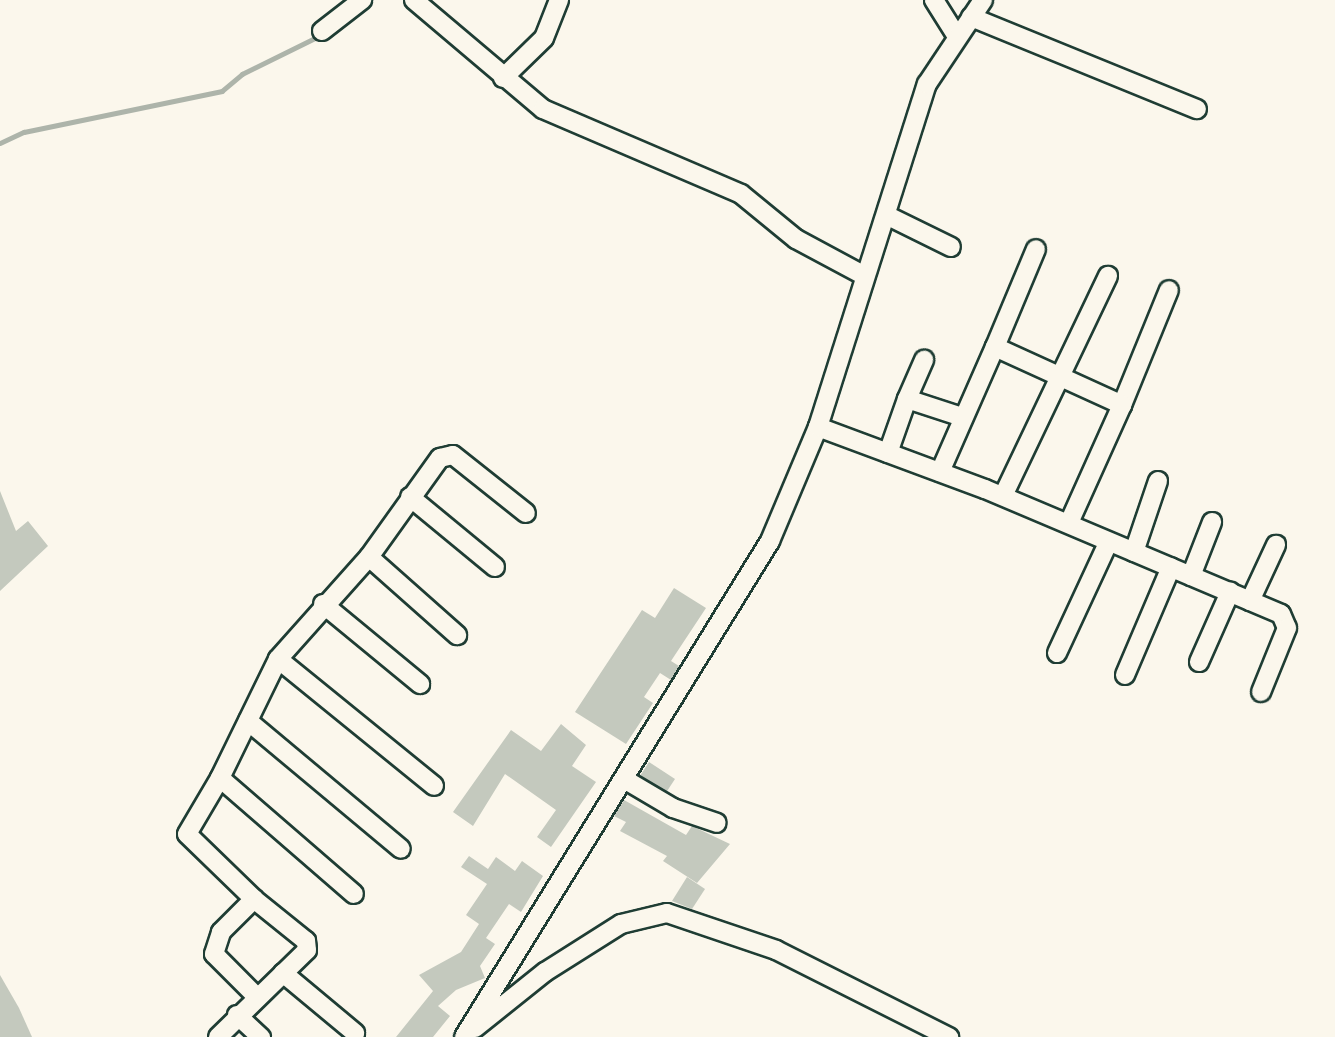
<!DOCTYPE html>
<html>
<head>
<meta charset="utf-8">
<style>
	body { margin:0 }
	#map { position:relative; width:1335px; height:1037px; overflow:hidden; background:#fbf7ec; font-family:Delius,sans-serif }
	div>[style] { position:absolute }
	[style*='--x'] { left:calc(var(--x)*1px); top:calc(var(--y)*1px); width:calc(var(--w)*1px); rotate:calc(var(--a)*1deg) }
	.stream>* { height:4.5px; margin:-2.25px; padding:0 2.25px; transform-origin:2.25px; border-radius:2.25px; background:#adb4aa }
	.building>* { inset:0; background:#c4c9be; transform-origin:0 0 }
	.roads { filter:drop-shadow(2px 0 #1f3d34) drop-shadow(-2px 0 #1f3d34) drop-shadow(0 2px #1f3d34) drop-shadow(0 -2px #1f3d34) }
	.minor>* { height:18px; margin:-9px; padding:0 9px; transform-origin:9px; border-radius:9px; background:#fbf7ec }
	span { translate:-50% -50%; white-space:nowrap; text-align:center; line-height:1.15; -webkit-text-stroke:5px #fbf7ec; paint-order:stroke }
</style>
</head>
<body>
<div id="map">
	<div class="stream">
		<div style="--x:0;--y:143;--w:26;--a:-25"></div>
		<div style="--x:24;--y:132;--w:202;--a:-11.7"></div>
		<div style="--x:222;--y:91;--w:26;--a:-40"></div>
		<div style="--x:242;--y:74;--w:86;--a:-26.3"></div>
	</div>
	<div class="building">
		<div style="clip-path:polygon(0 491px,16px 531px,28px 521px,48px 546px,0 591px)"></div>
		<div style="clip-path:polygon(674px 588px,706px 608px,671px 661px,679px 666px,671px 680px,660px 673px,644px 697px,653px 703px,626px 744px,575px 712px,642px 610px,655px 618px)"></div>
		<div style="clip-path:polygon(561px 724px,586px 745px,572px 766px,596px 782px,551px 847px,537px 837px,556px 810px,505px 774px,473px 826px,453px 812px,511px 730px,541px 751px)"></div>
		<div style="left:649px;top:762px;width:31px;height:16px;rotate:33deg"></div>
		<div style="clip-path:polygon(624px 800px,686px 835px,692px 826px,730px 844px,697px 883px,663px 861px,667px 856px,620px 831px,626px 822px,614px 816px)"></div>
		<div style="clip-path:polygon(469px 856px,488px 869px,496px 857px,515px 871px,522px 861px,543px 876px,521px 912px,509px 904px,486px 938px,495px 944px,480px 966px,485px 978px,456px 990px,438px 1006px,450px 1016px,433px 1037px,396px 1037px,433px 991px,419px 975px,461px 952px,479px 924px,466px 915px,487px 884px,461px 867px)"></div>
		<div style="clip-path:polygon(687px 877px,705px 889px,692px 909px,672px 901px)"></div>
		<div style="clip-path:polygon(0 975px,19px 1008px,32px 1037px,0 1037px)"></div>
	</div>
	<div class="roads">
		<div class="minor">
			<div style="--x:414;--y:0;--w:169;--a:40.2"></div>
			<div style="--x:543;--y:109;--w:215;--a:23.2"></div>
			<div style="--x:741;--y:194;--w:71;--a:39.3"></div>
			<div style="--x:796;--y:239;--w:78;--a:28.2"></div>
			<div style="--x:934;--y:0;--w:41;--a:57.8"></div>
			<div style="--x:971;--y:17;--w:244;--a:22.2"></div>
			<div style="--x:322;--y:31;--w:51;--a:-37.8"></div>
			<div style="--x:503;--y:78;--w:57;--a:-44.3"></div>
			<div style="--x:544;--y:38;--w:41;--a:-68.5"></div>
			<div style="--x:888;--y:216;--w:70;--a:26.2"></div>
			<div style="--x:995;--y:347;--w:106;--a:-67.3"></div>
			<div style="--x:907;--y:399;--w:43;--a:-66.4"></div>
			<div style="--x:1122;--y:405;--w:124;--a:-67.8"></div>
			<div style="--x:818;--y:427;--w:178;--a:20.4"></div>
			<div style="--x:985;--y:489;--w:321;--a:22.9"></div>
			<div style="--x:1281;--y:614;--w:15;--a:67"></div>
			<div style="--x:1287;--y:628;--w:69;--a:112.1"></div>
			<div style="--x:888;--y:453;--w:57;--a:-70.6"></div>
			<div style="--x:907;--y:399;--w:58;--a:18.1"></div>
			<div style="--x:940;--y:472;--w:137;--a:-66.3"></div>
			<div style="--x:995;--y:347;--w:140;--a:24.5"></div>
			<div style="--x:1122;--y:405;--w:129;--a:114.2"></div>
			<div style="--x:1003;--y:496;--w:244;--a:-64.5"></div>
			<div style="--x:410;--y:497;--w:110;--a:39.5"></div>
			<div style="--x:1134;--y:552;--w:75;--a:-71.3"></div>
			<div style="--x:369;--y:557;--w:118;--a:41.6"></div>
			<div style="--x:1191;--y:576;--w:58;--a:-68.7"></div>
			<div style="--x:1250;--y:601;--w:62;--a:-65.1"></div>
			<div style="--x:323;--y:604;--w:126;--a:39.5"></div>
			<div style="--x:1057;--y:653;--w:121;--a:-65.1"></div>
			<div style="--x:278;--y:659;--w:201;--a:39.1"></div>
			<div style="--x:1199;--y:662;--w:77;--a:-66.1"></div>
			<div style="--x:1125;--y:675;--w:117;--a:-66.9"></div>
			<div style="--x:248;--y:721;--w:199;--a:39.9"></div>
			<div style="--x:220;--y:778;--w:132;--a:-64"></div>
			<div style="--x:278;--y:659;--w:137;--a:-48.3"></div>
			<div style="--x:369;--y:557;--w:122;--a:-54.4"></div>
			<div style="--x:440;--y:458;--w:13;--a:-13"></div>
			<div style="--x:453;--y:455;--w:93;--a:38.5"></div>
			<div style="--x:624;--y:779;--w:57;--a:30.6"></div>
			<div style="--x:673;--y:808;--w:46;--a:18.8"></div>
			<div style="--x:283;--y:973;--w:94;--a:39.8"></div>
			<div style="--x:255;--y:995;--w:58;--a:-135"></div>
			<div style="--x:214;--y:954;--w:23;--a:-72"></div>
			<div style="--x:221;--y:932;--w:47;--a:-45"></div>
			<div style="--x:254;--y:899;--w:93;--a:-135.9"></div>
			<div style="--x:187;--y:834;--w:65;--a:-59.5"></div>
			<div style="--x:220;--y:778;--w:177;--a:40.9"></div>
			<div style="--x:237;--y:1015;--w:33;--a:43"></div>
			<div style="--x:475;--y:1028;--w:90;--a:-38.7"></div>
			<div style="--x:545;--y:972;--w:90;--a:-32.3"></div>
			<div style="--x:621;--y:924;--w:47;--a:-13.4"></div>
			<div style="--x:667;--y:913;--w:115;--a:18.7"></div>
			<div style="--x:776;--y:950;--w:194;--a:26.7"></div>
			<div style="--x:218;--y:1037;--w:124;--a:-44.3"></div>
			<div style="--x:307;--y:950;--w:9;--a:-96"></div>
			<div style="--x:306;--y:941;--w:67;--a:-141.1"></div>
			<div style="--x:464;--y:1037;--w:583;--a:-58.33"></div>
			<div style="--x:770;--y:541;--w:124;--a:-67.2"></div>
			<div style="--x:818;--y:427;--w:360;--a:-72.4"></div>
			<div style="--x:927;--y:84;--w:101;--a:-56.3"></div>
		</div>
	</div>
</div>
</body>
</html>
